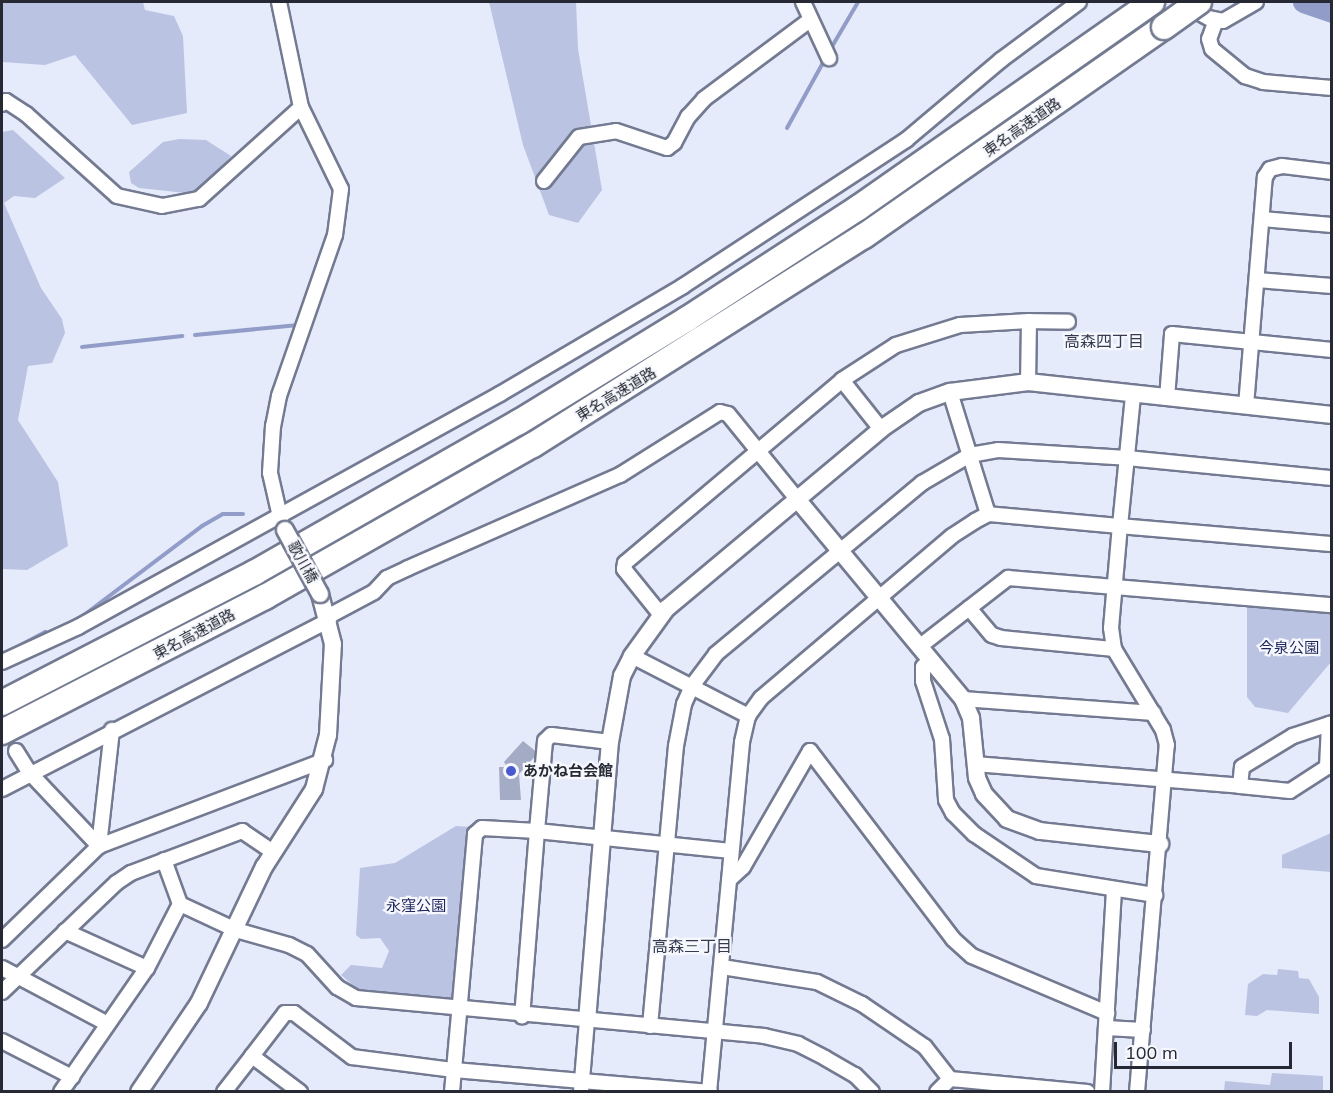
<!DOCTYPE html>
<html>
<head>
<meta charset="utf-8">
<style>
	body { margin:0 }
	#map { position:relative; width:1333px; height:1093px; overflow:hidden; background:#e6ebfb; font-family:Mulish,"Noto Sans JP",sans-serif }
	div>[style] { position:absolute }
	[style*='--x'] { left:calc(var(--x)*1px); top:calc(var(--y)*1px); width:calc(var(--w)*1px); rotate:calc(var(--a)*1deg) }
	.green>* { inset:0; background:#bac3e2 }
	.stream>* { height:4px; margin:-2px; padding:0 2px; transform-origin:2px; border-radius:2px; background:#919dc8 }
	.river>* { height:21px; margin:-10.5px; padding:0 10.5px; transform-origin:10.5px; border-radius:10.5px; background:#919dc8 }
	.building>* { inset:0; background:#a4abc4 }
	.roads { filter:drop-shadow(2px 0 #737a91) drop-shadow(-2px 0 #737a91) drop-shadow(0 2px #737a91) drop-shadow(0 -2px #737a91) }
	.minor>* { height:14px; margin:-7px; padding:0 7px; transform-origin:7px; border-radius:7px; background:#fff }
	.tertiary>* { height:16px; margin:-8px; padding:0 8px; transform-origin:8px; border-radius:8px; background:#fff }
	.motorway>* { height:24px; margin:-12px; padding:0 12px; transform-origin:12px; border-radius:12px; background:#fff }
	.bridges { filter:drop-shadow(2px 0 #737a91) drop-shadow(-2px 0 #737a91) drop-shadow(0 2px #737a91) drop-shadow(0 -2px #737a91) }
	.tertiary-bridge>* { height:16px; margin:-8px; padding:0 8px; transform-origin:8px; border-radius:8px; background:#fff }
	.motorway-bridge>* { height:24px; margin:-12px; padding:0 12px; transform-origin:12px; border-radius:12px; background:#fff }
	.dots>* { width:16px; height:16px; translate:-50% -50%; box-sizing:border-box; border:3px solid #f7f8fe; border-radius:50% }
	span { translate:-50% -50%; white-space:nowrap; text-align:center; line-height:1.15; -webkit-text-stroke:4.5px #f7f8fe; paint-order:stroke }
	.street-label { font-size:15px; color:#262933 }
	.park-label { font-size:15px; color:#1e275b }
	.poi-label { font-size:15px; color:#262933; font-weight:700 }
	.left { translate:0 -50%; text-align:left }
	.neighbourhood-label { font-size:16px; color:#353b4f }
	.frame { position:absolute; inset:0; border:3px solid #262933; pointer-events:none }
	.scale { position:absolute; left:1114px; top:1042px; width:178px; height:27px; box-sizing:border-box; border:3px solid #262933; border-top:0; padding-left:8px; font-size:18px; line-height:21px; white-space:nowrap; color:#262933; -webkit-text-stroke:4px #f7f8fe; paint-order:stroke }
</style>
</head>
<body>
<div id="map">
	<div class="green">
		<div style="clip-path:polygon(2px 2px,143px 2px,145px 10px,174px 16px,183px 36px,187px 113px,132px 125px,75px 55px,45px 65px,2px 62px)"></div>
		<div style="clip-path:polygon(489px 2px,576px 2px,578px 49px,602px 190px,578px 223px,549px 215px,523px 145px)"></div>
		<div style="clip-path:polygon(13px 130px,65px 178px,35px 198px,14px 196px,4px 203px,41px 288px,62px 319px,65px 333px,52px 363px,28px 366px,18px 420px,58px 482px,68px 546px,27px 570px,2px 569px,2px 132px)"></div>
		<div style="clip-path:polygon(179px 139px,206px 140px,231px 156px,203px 188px,186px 193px,139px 188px,131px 183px,129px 172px,163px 142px)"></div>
		<div style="clip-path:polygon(1247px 602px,1331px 609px,1331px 662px,1288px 713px,1255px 707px,1247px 697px)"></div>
		<div style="clip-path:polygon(456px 826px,471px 827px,455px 994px,446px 1001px,363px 994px,341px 975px,351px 965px,382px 968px,389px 951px,380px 938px,361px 939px,356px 935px,360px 868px,395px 863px)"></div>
		<div style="clip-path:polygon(1331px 833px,1331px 872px,1282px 868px,1282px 855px)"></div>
		<div style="clip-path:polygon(1278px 969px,1298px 971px,1299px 978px,1309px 979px,1319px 997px,1319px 1014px,1267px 1010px,1257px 1016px,1245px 1015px,1248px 984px,1263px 974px,1277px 975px)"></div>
		<div style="clip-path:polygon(1272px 1073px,1323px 1076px,1323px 1091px,1224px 1091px,1225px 1081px,1270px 1085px)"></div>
	</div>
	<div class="stream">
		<div style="--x:830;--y:50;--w:56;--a:-59.7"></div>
		<div style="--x:787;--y:128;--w:77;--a:-61.1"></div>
		<div style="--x:195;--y:335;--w:104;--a:-5.5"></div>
		<div style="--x:82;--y:347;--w:101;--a:-6.3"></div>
		<div style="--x:80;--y:618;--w:153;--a:-37"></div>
		<div style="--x:202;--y:526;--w:24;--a:-30"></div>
		<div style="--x:223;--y:514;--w:20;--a:0"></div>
		<div style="--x:2;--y:655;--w:49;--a:-28.1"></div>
		<div style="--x:45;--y:632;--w:5;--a:22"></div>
	</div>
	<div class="river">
		<div style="--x:1303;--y:2;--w:31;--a:19"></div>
	</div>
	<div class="building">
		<div style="clip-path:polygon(523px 741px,538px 753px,519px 774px,521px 800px,500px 800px,499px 767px,507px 767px,504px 762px)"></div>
	</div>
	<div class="roads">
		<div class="minor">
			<div style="--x:279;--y:2;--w:107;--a:78.2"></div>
			<div style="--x:301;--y:107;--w:91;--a:64"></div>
			<div style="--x:341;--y:189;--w:46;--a:97.4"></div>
			<div style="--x:335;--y:235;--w:170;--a:109.2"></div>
			<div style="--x:279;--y:396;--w:31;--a:101"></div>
			<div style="--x:273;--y:426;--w:47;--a:93.7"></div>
			<div style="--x:270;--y:473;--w:49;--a:77.1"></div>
			<div style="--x:803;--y:2;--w:62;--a:65.1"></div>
			<div style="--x:1187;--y:6;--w:25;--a:29"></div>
			<div style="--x:1209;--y:18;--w:14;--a:12"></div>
			<div style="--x:1223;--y:21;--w:38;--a:-30"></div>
			<div style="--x:1216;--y:20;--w:20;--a:110"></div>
			<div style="--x:1209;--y:39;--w:10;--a:73"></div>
			<div style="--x:1212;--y:49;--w:43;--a:39.3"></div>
			<div style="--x:1245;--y:76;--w:19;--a:18"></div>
			<div style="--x:1263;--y:82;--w:69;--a:5"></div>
			<div style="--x:2;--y:104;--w:5;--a:-37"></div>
			<div style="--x:6;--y:101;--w:24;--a:33"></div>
			<div style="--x:26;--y:114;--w:122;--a:42"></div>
			<div style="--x:117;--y:196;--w:46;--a:12.5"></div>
			<div style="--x:162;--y:206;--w:38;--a:-11"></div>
			<div style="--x:199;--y:199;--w:137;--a:-42"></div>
			<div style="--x:544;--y:181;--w:56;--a:-51.5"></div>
			<div style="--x:579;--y:137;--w:37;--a:-9"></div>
			<div style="--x:616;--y:131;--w:54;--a:18.4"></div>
			<div style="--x:667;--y:148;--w:9;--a:-36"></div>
			<div style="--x:674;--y:143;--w:30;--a:-62"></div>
			<div style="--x:688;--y:117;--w:24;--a:-48"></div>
			<div style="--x:704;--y:99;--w:132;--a:-36.7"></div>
			<div style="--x:1262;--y:219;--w:70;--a:4.9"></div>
			<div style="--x:1257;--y:280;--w:75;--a:4.6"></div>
			<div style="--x:1029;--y:321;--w:39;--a:1"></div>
			<div style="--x:842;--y:380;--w:63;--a:51.5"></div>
			<div style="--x:950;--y:392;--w:128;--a:72.7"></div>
			<div style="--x:1167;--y:398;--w:64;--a:-85.5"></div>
			<div style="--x:1172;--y:334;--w:161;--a:5.7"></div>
			<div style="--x:1246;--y:406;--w:230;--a:-85.3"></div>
			<div style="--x:1265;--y:177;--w:9;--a:-58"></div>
			<div style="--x:1270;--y:169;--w:12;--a:-14"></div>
			<div style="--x:1282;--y:166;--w:50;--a:6.8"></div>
			<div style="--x:969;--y:608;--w:35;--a:50"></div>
			<div style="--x:992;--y:635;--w:9;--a:18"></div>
			<div style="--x:1001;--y:638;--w:114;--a:5.6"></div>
			<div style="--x:661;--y:615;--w:59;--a:-128.8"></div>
			<div style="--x:624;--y:569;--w:6;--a:-81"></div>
			<div style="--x:625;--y:563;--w:284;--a:-40.1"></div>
			<div style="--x:842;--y:380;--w:64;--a:-32.9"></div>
			<div style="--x:896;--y:345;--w:67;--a:-17.4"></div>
			<div style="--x:960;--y:325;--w:69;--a:-3.3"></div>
			<div style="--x:1029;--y:321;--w:61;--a:90.9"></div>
			<div style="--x:329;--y:616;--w:51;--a:-28.1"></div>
			<div style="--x:374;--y:592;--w:19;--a:-47"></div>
			<div style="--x:387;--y:578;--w:23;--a:-25"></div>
			<div style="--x:408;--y:568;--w:232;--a:-23.7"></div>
			<div style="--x:620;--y:475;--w:118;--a:-32.2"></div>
			<div style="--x:720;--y:412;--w:8;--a:14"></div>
			<div style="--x:728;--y:414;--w:109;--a:50.9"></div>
			<div style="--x:919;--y:647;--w:113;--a:-37.8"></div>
			<div style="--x:1008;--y:578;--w:325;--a:4.8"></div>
			<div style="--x:632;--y:656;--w:131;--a:27.3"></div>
			<div style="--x:930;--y:660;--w:10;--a:135"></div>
			<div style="--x:923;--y:667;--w:14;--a:90"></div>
			<div style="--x:923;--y:681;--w:61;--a:71.9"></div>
			<div style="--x:942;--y:739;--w:61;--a:86.2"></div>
			<div style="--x:946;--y:800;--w:15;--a:62"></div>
			<div style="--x:953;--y:813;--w:30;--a:45"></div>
			<div style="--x:974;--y:834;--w:75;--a:34.1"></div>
			<div style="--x:1036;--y:876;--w:121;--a:9.1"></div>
			<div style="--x:2;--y:662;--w:84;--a:-24.7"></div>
			<div style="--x:78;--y:627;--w:482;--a:-28.9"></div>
			<div style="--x:500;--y:394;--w:212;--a:-30.5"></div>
			<div style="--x:683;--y:286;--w:267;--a:-33.2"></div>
			<div style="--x:906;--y:140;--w:124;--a:-40.1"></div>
			<div style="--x:1001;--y:60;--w:97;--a:-36.6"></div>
			<div style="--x:963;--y:699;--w:191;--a:4.2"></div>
			<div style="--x:610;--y:742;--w:59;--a:-173.2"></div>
			<div style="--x:551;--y:735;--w:8;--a:135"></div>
			<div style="--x:545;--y:741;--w:90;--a:95.1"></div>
			<div style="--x:537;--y:831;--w:195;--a:5.9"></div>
			<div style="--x:16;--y:751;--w:25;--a:58"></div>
			<div style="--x:29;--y:772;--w:102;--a:46.6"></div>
			<div style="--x:975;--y:764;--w:266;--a:4.7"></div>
			<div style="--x:1240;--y:786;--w:19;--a:-84"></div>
			<div style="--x:1242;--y:767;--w:60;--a:-31.3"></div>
			<div style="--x:1293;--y:736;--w:41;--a:-18.4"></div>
			<div style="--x:1240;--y:786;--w:50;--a:5.7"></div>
			<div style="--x:1290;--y:791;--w:44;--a:-33"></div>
			<div style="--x:1327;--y:767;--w:43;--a:-87.3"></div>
			<div style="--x:2;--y:789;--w:368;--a:-27.3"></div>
			<div style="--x:99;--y:846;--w:117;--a:-83.6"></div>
			<div style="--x:164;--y:860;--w:47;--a:70"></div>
			<div style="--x:180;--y:904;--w:62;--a:24.9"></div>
			<div style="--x:236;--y:930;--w:55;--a:15.8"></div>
			<div style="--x:289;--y:945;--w:20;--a:27"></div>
			<div style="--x:307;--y:954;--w:45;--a:47.7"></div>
			<div style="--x:337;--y:987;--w:22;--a:30"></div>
			<div style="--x:356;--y:998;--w:410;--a:5.3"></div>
			<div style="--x:764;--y:1036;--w:35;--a:13"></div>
			<div style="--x:798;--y:1044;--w:30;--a:27"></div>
			<div style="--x:825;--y:1058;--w:34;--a:30"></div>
			<div style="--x:855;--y:1075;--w:24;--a:45"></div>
			<div style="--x:729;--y:880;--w:19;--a:-43"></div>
			<div style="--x:743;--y:867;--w:134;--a:-60"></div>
			<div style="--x:810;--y:751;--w:236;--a:52.7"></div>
			<div style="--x:953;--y:939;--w:25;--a:42"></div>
			<div style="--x:972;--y:956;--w:147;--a:22.9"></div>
			<div style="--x:65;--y:931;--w:90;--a:24.3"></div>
			<div style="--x:2;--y:940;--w:135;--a:-44.1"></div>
			<div style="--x:99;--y:846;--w:242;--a:-20.8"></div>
			<div style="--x:722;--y:967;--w:96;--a:9"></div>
			<div style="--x:817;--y:982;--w:50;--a:26.1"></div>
			<div style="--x:862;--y:1004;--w:76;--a:34.3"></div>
			<div style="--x:925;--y:1047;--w:41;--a:52"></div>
			<div style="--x:2;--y:968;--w:118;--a:27.9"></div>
			<div style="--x:2;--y:992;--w:158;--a:-43.7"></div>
			<div style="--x:116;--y:883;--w:18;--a:-34"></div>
			<div style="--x:131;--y:873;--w:119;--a:-20.7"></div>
			<div style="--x:242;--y:831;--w:37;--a:34"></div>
			<div style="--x:650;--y:1026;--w:281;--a:-84.7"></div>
			<div style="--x:676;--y:746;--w:43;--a:-79.2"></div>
			<div style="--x:684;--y:704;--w:20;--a:-66"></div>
			<div style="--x:692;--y:686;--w:40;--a:-53"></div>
			<div style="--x:716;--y:654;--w:268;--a:-39.7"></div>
			<div style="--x:922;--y:483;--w:56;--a:-30.3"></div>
			<div style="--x:970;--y:455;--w:28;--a:-10"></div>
			<div style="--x:998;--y:450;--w:129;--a:3.5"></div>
			<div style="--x:1127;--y:458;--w:206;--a:5.6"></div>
			<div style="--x:1106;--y:1028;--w:37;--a:3"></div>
			<div style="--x:2;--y:1041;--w:79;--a:27.2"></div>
			<div style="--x:61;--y:1092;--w:151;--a:-55.3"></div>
			<div style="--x:147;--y:968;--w:72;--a:-62.7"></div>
			<div style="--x:224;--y:1092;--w:46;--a:-52.1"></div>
			<div style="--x:300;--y:1092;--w:60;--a:-143.1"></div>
			<div style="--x:252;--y:1056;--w:54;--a:-52.5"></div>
			<div style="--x:285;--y:1013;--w:9;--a:0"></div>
			<div style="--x:294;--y:1013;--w:73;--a:37.2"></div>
			<div style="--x:352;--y:1057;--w:103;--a:7.3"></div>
			<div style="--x:454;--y:1070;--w:237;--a:-84.9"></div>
			<div style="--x:475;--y:834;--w:9;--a:-41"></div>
			<div style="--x:482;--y:828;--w:55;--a:3.1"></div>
			<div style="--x:537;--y:831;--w:186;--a:94.6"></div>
			<div style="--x:452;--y:1092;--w:22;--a:-85"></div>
			<div style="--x:454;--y:1070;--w:257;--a:4.9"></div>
			<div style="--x:581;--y:1092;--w:71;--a:-85.2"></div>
			<div style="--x:709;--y:1092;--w:352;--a:-84.6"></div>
			<div style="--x:742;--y:742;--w:27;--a:-77"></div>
			<div style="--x:748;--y:716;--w:22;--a:-54"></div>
			<div style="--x:761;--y:698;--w:250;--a:-40.3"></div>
			<div style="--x:952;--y:536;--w:27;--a:-33"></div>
			<div style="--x:975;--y:521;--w:15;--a:-28"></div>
			<div style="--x:988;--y:514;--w:133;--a:5.2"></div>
			<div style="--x:1120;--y:526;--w:132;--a:-84.3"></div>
			<div style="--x:937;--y:1092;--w:18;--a:-45"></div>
			<div style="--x:950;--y:1079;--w:138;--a:5.4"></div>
			<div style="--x:1102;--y:1092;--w:201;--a:-86.6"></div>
			<div style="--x:1137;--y:1092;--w:348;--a:-85.1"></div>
			<div style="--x:1167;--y:745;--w:16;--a:-105"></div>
			<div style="--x:1163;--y:730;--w:95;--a:-121.2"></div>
			<div style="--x:1114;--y:649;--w:21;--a:-98"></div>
			<div style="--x:1111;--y:628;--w:102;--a:-85"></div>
			<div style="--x:1120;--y:526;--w:213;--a:4.9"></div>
		</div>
		<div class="tertiary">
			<div style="--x:797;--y:499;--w:260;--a:50.3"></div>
			<div style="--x:963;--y:699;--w:21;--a:67"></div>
			<div style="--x:971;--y:718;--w:60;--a:84.3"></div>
			<div style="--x:977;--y:778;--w:17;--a:66"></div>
			<div style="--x:984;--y:794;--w:34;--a:47"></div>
			<div style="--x:1007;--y:819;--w:35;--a:20"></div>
			<div style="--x:1040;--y:831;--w:121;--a:6.2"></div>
			<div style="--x:587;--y:1021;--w:280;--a:-85.3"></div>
			<div style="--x:610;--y:742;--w:67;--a:-79.7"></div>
			<div style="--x:622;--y:676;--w:22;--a:-63"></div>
			<div style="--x:632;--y:656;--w:58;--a:-54.1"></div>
			<div style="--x:666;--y:609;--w:280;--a:-39.9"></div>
			<div style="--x:881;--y:429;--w:46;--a:-34.4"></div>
			<div style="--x:919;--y:403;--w:33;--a:-20"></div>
			<div style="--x:950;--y:392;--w:79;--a:-7.3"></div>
			<div style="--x:1028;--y:382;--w:306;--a:6.2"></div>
			<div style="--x:139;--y:1092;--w:107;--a:-56"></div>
			<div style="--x:199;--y:1003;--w:151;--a:-64.5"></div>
			<div style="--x:264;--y:867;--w:93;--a:-57.3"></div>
			<div style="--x:314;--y:789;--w:56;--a:-75.5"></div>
			<div style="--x:328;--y:735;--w:91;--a:-86.9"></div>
			<div style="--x:333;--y:644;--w:52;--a:-104.6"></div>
		</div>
		<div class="motorway">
			<div style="--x:2;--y:703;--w:284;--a:-27.3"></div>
			<div style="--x:254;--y:573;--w:305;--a:-29.7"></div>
			<div style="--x:519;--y:422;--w:197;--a:-31.5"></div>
			<div style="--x:687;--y:319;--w:204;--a:-33"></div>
			<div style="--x:858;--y:208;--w:359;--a:-35"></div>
			<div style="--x:2;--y:732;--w:296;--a:-27.2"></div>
			<div style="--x:265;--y:597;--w:308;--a:-29.6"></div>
			<div style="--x:533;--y:445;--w:391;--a:-32.3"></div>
			<div style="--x:864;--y:236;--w:366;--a:-34.9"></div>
		</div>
	</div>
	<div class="bridges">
		<div class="tertiary-bridge">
			<div style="--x:285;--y:530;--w:73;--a:61.3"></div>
		</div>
		<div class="motorway-bridge">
			<div style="--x:1164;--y:27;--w:43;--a:-35.5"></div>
		</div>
	</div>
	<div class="dots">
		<div style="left:511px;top:771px;background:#495acf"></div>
	</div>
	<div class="street-label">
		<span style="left:1022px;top:127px;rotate:-35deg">東名高速道路</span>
		<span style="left:616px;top:394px;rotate:-31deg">東名高速道路</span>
		<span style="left:303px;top:562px;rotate:61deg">歌川橋</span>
		<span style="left:194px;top:634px;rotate:-28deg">東名高速道路</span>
	</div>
	<div class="park-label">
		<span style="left:1289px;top:648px">今泉公園</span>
		<span style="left:416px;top:906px">永窪公園</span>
	</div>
	<div class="poi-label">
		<span class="left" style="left:523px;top:771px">あかね台会館</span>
	</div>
	<div class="neighbourhood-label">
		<span style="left:1104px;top:341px">高森四丁目</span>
		<span style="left:692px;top:946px">高森三丁目</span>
	</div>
	<div class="frame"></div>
	<div class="scale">100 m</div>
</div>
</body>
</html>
